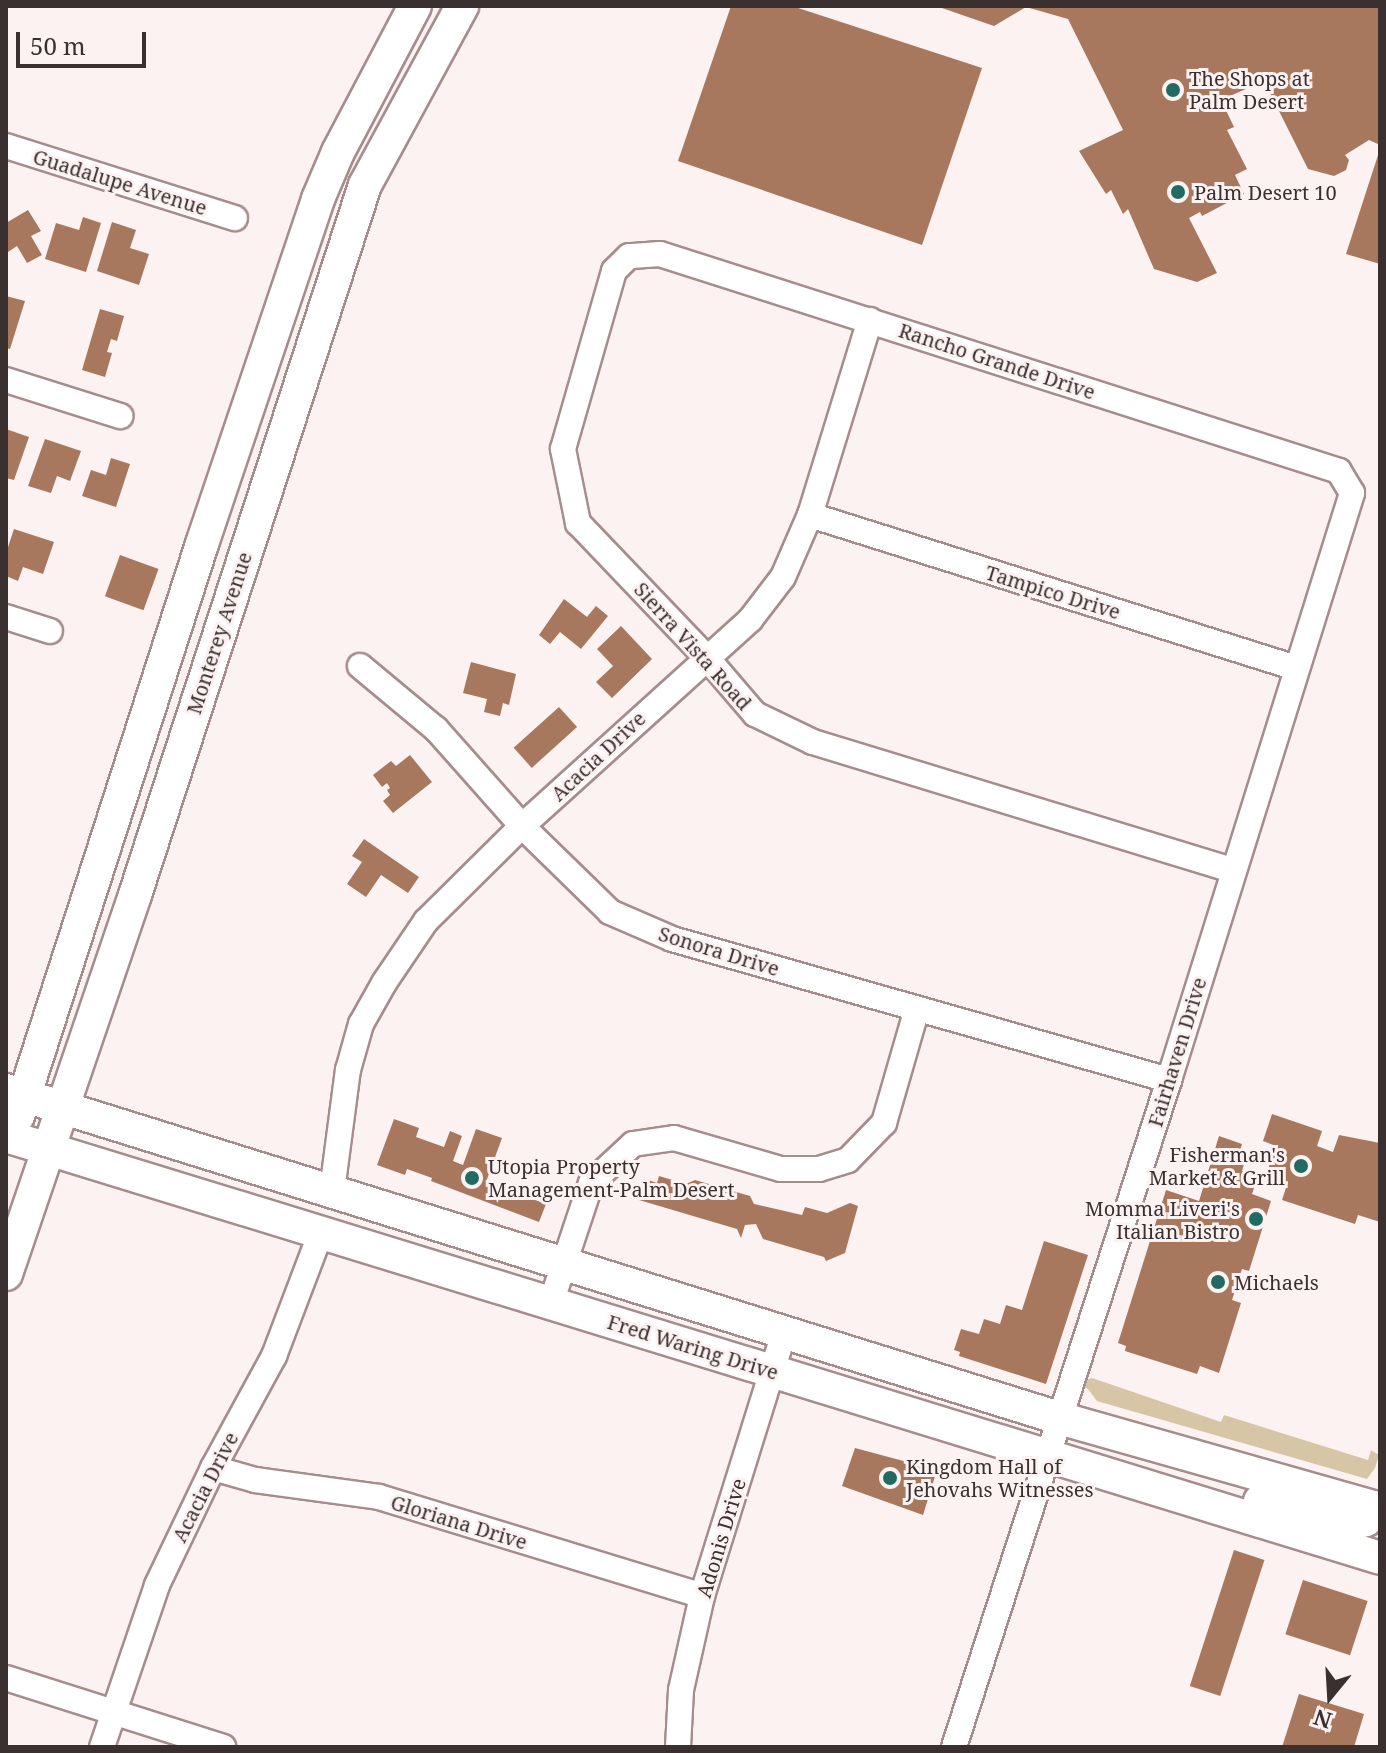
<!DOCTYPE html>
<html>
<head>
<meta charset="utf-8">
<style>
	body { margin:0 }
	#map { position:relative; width:1386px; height:1753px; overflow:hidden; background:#fdf2f2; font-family:"Noto Serif",serif }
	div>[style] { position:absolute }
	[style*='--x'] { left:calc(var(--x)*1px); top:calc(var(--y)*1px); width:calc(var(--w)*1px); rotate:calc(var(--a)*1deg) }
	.green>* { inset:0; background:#d6c6a6 }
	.building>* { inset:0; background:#a7785d; transform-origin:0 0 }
	.roads { filter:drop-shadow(2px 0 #a68d8d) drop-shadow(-2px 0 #a68d8d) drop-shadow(0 2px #a68d8d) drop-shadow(0 -2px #a68d8d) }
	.minor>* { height:24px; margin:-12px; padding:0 12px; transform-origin:12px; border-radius:12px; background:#fff }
	.major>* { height:32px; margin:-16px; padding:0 16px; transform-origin:16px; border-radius:16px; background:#fff }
	.dots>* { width:22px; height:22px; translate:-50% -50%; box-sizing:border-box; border:4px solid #fdf2f2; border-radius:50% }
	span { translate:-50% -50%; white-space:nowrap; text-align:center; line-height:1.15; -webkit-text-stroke:6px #fdf2f2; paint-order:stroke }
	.poi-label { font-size:20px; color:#3a3030 }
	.left { translate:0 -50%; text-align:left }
	.right { translate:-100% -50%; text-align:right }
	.street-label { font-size:20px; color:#3a3030 }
	.frame { position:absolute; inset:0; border:8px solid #3a3030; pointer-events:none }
	.north { position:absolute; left:1290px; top:1657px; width:80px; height:80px; -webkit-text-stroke:6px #fdf2f2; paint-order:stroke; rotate:198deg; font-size:22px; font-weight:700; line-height:32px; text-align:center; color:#3a3030 }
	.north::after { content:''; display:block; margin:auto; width:28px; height:36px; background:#3a3030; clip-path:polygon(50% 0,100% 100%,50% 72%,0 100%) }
	.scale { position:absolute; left:16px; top:32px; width:130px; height:36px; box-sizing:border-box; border:4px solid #3a3030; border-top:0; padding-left:10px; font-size:24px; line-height:28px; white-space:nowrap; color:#3a3030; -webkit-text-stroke:6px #fdf2f2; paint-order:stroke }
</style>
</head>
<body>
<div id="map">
	<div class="green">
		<div style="clip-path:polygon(1092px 1378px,1221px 1422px,1224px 1415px,1368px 1460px,1371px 1450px,1379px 1455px,1375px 1468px,1367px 1479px,1097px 1401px,1088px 1389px,1081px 1386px,1083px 1381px)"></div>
	</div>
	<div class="building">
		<div style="clip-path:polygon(731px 6px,792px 6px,982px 68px,922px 245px,678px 161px)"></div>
		<div style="clip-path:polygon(936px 6px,1380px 6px,1380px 145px,1369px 140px,1345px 155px,1349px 160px,1346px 170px,1334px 176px,1308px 169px,1264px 81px,1221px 100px,1234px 127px,1227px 130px,1247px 169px,1235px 175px,1244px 194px,1202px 216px,1200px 212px,1189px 218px,1217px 273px,1197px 282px,1154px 269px,1128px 209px,1123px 214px,1111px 190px,1106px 194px,1079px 151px,1123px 130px,1068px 19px,1026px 7px,994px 26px)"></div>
		<div style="clip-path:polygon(1379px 152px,1380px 152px,1380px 264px,1346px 254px)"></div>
		<div style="clip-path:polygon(28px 210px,41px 231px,31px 236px,42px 255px,27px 263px,17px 246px,8px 252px,6px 248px,6px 223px)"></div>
		<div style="clip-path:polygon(83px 217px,101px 223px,86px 272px,45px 259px,56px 223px,79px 230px)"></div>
		<div style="clip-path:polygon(112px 222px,136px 230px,130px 248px,149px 254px,139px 285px,97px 271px)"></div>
		<div style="clip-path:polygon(6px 296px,25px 301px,10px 349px,6px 348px)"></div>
		<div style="clip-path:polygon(100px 309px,124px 316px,117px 341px,111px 339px,107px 352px,112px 353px,105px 377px,82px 370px)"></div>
		<div style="clip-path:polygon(6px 429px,29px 437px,14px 480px,6px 478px)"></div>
		<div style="clip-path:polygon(45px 439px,81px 451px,70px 481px,57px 476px,51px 493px,28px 486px)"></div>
		<div style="clip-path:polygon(111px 458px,130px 464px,116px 507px,82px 496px,91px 470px,106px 475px)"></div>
		<div style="clip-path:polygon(14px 529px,54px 542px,43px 574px,23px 567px,18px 581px,6px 576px,6px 553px)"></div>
		<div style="left:120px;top:555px;width:41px;height:44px;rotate:20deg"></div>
		<div style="clip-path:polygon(564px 599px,587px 617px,596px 606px,608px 616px,581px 649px,560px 632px,550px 644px,539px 635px)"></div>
		<div style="clip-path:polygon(621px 626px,652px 659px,612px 698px,596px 682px,613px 666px,597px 649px)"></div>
		<div style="clip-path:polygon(471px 662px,516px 674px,509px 705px,503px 703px,500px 716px,484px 712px,487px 699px,463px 693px)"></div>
		<div style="left:559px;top:707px;width:27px;height:61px;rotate:48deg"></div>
		<div style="clip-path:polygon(410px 755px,432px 782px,393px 813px,383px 801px,390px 795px,387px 790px,390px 788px,387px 783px,382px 787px,373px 775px,391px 761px,396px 766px)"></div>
		<div style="clip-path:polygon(364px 839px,419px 877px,408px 893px,381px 875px,366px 897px,347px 884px,362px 862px,352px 856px)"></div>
		<div style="clip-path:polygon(1272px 1114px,1322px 1131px,1317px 1146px,1333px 1152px,1339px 1135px,1380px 1143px,1380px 1222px,1358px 1215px,1355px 1224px,1282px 1200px,1288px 1182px,1266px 1175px,1276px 1146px,1263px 1141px)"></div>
		<div style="clip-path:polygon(394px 1119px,419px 1128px,416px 1137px,444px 1147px,450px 1131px,462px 1136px,453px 1161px,463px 1165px,476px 1129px,502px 1138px,486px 1182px,546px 1204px,539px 1222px,431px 1181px,432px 1178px,407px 1169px,405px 1175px,377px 1165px)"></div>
		<div style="clip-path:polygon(1219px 1136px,1242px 1144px,1240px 1151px,1247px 1154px,1242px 1171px,1258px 1176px,1252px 1194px,1271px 1201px,1249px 1271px,1242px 1269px,1232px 1300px,1241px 1303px,1219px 1373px,1200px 1366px,1197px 1374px,1125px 1351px,1126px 1346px,1118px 1343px,1166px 1190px,1199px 1201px)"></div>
		<div style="clip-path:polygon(659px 1176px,686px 1184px,695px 1180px,750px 1196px,754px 1204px,802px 1215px,805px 1207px,827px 1213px,850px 1203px,858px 1206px,845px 1253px,826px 1261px,824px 1257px,763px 1239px,756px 1224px,745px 1225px,741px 1238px,737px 1229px,639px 1200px,645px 1179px,657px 1183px)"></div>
		<div style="clip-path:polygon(1044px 1241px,1088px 1255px,1046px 1384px,959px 1356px,960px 1352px,954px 1350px,961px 1329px,979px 1334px,984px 1319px,1000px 1324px,1006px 1305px,1022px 1310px)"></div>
		<div style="clip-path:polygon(855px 1448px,937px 1470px,923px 1515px,842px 1486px)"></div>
		<div style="left:1234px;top:1550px;width:32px;height:143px;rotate:18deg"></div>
		<div style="left:1303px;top:1580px;width:68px;height:57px;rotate:18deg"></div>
		<div style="clip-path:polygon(1299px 1694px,1364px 1714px,1354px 1747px,1282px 1747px)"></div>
	</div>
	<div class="roads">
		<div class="minor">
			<div style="--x:6;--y:146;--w:240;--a:17.5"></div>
			<div style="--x:6;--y:380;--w:120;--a:17.5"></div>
			<div style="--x:810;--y:515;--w:510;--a:17.47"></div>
			<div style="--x:6;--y:617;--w:46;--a:17.7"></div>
			<div style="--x:360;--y:666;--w:99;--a:39.7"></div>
			<div style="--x:436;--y:729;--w:130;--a:48.4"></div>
			<div style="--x:522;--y:826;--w:123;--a:44.3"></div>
			<div style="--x:610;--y:912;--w:68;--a:23.5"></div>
			<div style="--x:672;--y:939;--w:517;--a:15.84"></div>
			<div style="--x:332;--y:1191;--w:122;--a:-82.5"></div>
			<div style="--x:348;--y:1070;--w:48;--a:-74.2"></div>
			<div style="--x:361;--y:1024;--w:47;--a:-60.7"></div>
			<div style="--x:384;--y:983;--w:75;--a:-55.9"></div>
			<div style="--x:426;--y:921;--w:135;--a:-44.7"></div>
			<div style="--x:522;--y:826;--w:307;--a:-42.1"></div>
			<div style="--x:750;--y:620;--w:54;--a:-52.5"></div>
			<div style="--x:783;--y:577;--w:68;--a:-66.5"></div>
			<div style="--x:810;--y:515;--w:204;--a:-72.9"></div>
			<div style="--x:551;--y:1303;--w:126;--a:-71.6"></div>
			<div style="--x:591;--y:1183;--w:57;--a:-42.9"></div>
			<div style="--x:633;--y:1144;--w:41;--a:-8.3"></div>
			<div style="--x:674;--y:1138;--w:111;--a:16.2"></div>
			<div style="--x:781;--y:1169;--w:38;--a:0"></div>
			<div style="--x:819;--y:1169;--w:30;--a:-17"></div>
			<div style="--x:848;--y:1160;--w:52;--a:-45.8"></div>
			<div style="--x:884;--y:1123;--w:119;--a:-73.9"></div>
			<div style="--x:213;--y:1468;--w:44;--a:15.9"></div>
			<div style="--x:255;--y:1480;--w:125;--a:7.8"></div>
			<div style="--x:379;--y:1497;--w:338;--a:17"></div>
			<div style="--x:6;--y:1678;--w:228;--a:17.6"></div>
			<div style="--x:102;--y:1747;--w:171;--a:-71.2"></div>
			<div style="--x:157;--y:1585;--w:130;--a:-64.4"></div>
			<div style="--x:213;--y:1468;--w:128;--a:-61.4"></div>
			<div style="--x:274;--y:1356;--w:133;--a:-69.2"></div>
			<div style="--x:678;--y:1747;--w:57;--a:-87"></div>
			<div style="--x:681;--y:1690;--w:96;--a:-77.4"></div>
			<div style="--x:702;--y:1596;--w:275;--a:-72.7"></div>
			<div style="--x:954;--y:1747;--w:701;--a:-72.13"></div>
			<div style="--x:1169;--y:1080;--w:615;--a:-72.68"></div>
			<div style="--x:1352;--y:493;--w:26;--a:-121"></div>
			<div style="--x:1339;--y:471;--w:713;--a:-162.28"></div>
			<div style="--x:660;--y:254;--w:31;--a:176"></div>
			<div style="--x:629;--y:256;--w:21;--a:135"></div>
			<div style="--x:614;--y:271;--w:185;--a:106"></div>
			<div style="--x:563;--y:449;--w:76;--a:78.5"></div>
			<div style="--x:578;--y:523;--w:187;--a:46.3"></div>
			<div style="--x:707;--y:658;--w:74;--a:49.4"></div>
			<div style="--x:755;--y:714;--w:64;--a:25.8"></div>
			<div style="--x:813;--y:742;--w:438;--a:17"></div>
		</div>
		<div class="major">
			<div style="--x:6;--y:1090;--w:1103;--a:17.3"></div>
			<div style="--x:1059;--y:1418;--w:334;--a:15.8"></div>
			<div style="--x:18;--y:1116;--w:601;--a:-72.17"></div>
			<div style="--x:202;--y:544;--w:364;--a:-71.4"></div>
			<div style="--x:318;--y:199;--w:51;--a:-66.9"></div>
			<div style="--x:338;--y:152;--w:165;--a:-62.2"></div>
			<div style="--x:6;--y:1136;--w:1437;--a:17.07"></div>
			<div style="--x:6;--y:1274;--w:400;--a:-71.2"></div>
			<div style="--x:135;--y:895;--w:746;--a:-72.05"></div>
			<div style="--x:365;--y:185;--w:204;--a:-61.5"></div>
			<div style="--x:1260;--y:1501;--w:93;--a:14.3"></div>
			<div style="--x:1350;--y:1524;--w:16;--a:-14"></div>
			<div style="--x:1366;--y:1520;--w:16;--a:-50"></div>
		</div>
	</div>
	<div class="dots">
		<div style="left:1173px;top:90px;background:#226b63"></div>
		<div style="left:1178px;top:192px;background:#226b63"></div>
		<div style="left:1301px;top:1166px;background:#226b63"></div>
		<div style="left:472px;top:1178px;background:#226b63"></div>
		<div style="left:1256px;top:1219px;background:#226b63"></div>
		<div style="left:1218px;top:1282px;background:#226b63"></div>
		<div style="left:890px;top:1478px;background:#226b63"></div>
	</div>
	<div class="poi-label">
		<span class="left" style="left:1189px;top:90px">The Shops at<br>Palm Desert</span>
		<span class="left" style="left:1194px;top:192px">Palm Desert 10</span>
		<span class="right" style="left:1285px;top:1166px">Fisherman's<br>Market &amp; Grill</span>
		<span class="left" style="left:488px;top:1178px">Utopia Property<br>Management-Palm Desert</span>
		<span class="right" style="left:1240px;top:1220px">Momma Liveri's<br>Italian Bistro</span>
		<span class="left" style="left:1234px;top:1282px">Michaels</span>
		<span class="left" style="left:906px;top:1478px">Kingdom Hall of<br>Jehovahs Witnesses</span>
	</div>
	<div class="street-label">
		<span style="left:120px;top:182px;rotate:17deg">Guadalupe Avenue</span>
		<span style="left:997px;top:361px;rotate:18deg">Rancho Grande Drive</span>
		<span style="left:1053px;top:592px;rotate:17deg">Tampico Drive</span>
		<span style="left:219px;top:633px;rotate:-72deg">Monterey Avenue</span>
		<span style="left:693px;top:646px;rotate:48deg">Sierra Vista Road</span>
		<span style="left:598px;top:756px;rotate:-43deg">Acacia Drive</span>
		<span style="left:719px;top:951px;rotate:17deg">Sonora Drive</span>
		<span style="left:1177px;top:1052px;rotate:-73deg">Fairhaven Drive</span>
		<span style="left:693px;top:1347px;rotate:17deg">Fred Waring Drive</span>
		<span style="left:205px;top:1487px;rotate:-63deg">Acacia Drive</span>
		<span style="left:459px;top:1522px;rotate:17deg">Gloriana Drive</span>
		<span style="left:721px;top:1538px;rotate:-73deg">Adonis Drive</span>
	</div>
	<div class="frame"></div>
	<div class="north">N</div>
	<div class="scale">50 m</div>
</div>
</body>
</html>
